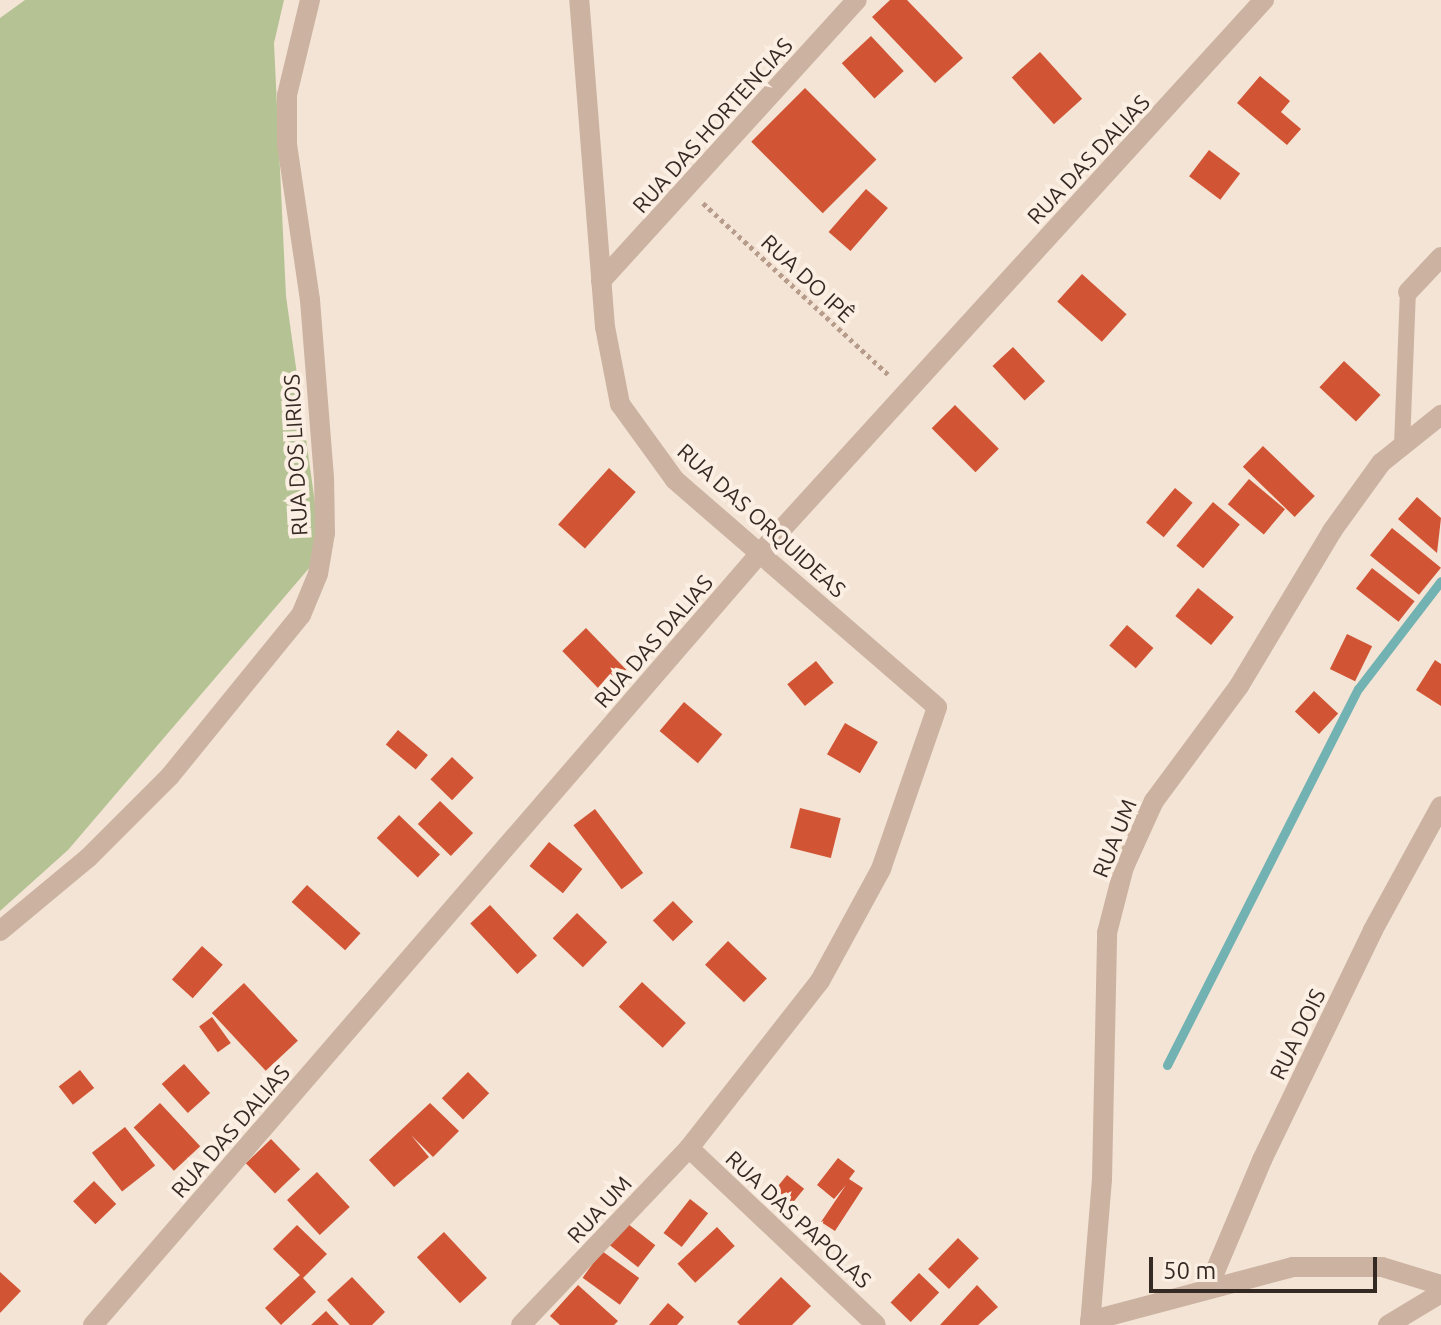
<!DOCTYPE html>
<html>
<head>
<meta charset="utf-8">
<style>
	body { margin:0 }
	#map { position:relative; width:1441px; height:1325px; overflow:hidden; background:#f3e4d5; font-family:Ubuntu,sans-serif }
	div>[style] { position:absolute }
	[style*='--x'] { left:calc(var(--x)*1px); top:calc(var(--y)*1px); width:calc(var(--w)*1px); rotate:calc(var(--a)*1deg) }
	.green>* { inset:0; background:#b5c394 }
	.stream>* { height:9px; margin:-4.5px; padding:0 4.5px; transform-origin:4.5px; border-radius:4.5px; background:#72b2b2 }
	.building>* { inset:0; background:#d15535; transform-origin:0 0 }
	.path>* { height:5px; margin-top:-2.5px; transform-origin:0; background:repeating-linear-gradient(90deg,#b79c8b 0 4px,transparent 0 8px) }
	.lane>* { height:16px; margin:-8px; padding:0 8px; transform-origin:8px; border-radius:8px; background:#ccb2a1 }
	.street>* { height:20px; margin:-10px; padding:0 10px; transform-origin:10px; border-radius:10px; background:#ccb2a1 }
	span { translate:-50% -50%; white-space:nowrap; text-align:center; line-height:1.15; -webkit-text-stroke:8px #fbeee2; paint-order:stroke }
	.street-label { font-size:22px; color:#352924 }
	.scale { position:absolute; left:1149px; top:1257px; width:228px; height:36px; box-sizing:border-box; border:4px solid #352924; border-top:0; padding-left:10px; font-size:24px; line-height:28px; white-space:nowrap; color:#352924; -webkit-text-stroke:6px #fbeee2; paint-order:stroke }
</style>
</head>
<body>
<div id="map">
	<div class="green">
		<div style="clip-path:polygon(25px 0,284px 0,274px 43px,286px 296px,322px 553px,68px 850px,0 911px,0 18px)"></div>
	</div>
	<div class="stream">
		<div style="--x:1167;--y:1065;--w:422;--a:-63.1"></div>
		<div style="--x:1358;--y:689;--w:136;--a:-52.5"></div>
	</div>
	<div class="building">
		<div style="clip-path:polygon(890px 0,907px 0,963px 58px,935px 83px,872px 17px)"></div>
		<div style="left:871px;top:36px;width:48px;height:40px;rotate:47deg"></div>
		<div style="left:1040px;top:52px;width:63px;height:38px;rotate:48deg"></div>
		<div style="clip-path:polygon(1260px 76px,1290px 101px,1281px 112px,1301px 129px,1287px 145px,1237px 103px)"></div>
		<div style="left:805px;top:88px;width:101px;height:76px;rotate:45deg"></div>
		<div style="left:1209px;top:150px;width:39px;height:33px;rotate:37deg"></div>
		<div style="left:866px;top:189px;width:29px;height:57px;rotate:41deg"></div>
		<div style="left:1082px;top:274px;width:60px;height:37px;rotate:42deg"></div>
		<div style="left:1013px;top:347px;width:47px;height:28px;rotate:47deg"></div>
		<div style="left:1344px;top:361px;width:50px;height:36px;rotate:43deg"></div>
		<div style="left:955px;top:405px;width:62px;height:33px;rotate:45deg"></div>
		<div style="left:1263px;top:446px;width:72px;height:29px;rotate:44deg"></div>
		<div style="left:609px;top:468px;width:36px;height:76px;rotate:42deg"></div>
		<div style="left:1249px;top:479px;width:47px;height:33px;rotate:40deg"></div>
		<div style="left:1175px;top:488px;width:23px;height:45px;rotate:40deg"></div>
		<div style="clip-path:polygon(1417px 497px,1441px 518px,1437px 553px,1398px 519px)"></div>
		<div style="left:1213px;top:502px;width:35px;height:57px;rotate:40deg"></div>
		<div style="left:1392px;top:528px;width:63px;height:35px;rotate:39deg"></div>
		<div style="left:1372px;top:568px;width:54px;height:26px;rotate:38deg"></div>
		<div style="left:1198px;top:588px;width:46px;height:36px;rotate:39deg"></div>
		<div style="left:1127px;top:625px;width:35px;height:27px;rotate:41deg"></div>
		<div style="left:586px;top:628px;width:58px;height:33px;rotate:46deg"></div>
		<div style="left:1347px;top:634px;width:28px;height:39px;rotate:26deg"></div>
		<div style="clip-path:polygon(1435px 660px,1441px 664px,1441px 706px,1416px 690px)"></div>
		<div style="left:816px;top:661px;width:28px;height:37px;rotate:51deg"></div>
		<div style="left:1314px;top:691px;width:33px;height:28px;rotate:43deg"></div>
		<div style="left:684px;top:702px;width:50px;height:38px;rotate:40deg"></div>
		<div style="left:845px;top:723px;width:38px;height:36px;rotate:30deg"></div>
		<div style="left:398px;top:730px;width:39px;height:19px;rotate:40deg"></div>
		<div style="left:452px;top:757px;width:30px;height:31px;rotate:44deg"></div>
		<div style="left:440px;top:801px;width:46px;height:32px;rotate:44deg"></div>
		<div style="left:800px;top:808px;width:42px;height:41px;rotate:14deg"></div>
		<div style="left:595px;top:809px;width:80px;height:27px;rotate:53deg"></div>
		<div style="left:399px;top:815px;width:57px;height:32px;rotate:44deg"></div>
		<div style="left:549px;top:842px;width:43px;height:31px;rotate:39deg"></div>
		<div style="left:307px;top:885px;width:72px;height:23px;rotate:42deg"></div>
		<div style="left:673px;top:901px;width:29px;height:28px;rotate:46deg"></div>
		<div style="left:490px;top:905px;width:69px;height:27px;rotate:47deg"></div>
		<div style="left:577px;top:913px;width:42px;height:35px;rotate:44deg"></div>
		<div style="left:728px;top:941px;width:54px;height:33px;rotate:44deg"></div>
		<div style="left:202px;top:946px;width:28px;height:45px;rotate:42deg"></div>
		<div style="left:642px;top:982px;width:60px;height:34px;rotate:43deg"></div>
		<div style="left:244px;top:983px;width:79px;height:44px;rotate:47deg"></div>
		<div style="left:212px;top:1017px;width:32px;height:16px;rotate:54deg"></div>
		<div style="left:184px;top:1064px;width:39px;height:30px;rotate:48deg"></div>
		<div style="left:80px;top:1070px;width:23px;height:27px;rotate:52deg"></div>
		<div style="left:468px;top:1072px;width:30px;height:37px;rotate:45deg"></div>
		<div style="left:160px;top:1103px;width:59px;height:36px;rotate:47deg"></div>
		<div style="clip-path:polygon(430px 1103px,459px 1131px,433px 1157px,411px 1135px,429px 1157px,394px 1187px,369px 1160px)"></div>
		<div style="left:125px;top:1127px;width:49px;height:42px;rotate:52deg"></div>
		<div style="left:271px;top:1139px;width:42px;height:35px;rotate:46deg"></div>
		<div style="clip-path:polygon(838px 1158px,855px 1171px,849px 1179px,863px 1188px,835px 1231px,821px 1222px,846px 1185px,834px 1199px,817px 1185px)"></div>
		<div style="left:317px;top:1172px;width:48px;height:41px;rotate:47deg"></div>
		<div style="left:787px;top:1175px;width:22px;height:19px;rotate:39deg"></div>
		<div style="left:94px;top:1181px;width:32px;height:29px;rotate:46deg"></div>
		<div style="left:690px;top:1199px;width:23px;height:43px;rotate:38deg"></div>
		<div style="left:623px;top:1220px;width:41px;height:28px;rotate:38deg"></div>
		<div style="clip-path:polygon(297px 1225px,327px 1254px,303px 1278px,316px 1292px,281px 1325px,265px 1308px,300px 1275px,273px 1249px)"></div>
		<div style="left:717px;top:1227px;width:26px;height:54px;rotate:47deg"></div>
		<div style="left:444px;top:1232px;width:63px;height:37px;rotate:47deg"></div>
		<div style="left:958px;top:1238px;width:29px;height:43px;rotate:44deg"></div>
		<div style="left:602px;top:1251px;width:46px;height:33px;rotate:36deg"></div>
		<div style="clip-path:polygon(0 1272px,21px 1291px,0 1313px)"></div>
		<div style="left:919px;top:1273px;width:28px;height:41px;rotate:44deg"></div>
		<div style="clip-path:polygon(352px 1277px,385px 1312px,372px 1325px,350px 1325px,327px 1300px)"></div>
		<div style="clip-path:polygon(781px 1277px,811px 1306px,792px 1325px,740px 1325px,737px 1322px)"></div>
		<div style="clip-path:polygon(578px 1285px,618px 1321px,614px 1325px,560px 1325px,550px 1316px)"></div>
		<div style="clip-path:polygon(977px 1285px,998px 1307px,978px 1325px,940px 1325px)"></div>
		<div style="clip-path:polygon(668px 1303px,684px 1317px,677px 1325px,649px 1325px)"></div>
		<div style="clip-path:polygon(326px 1311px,339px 1325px,311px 1325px)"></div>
	</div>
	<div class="path">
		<div style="--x:703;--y:203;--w:255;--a:42.8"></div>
	</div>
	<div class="lane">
		<div style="--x:1402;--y:446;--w:154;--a:-87.8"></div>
	</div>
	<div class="street">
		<div style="--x:601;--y:281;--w:380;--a:-47.7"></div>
		<div style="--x:1408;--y:292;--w:48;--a:-46.7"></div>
		<div style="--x:0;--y:931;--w:114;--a:-39.7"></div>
		<div style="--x:88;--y:858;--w:116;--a:-45"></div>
		<div style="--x:170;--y:776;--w:208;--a:-50.9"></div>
		<div style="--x:301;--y:615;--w:44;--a:-67.5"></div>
		<div style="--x:318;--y:574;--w:42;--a:-80.3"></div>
		<div style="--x:325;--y:533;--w:55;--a:-91"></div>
		<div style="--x:324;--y:478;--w:179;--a:-94.5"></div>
		<div style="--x:310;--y:300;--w:158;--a:-98.4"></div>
		<div style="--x:287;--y:144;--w:49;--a:-90"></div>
		<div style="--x:287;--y:95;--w:98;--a:-76.4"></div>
		<div style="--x:689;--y:1148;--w:257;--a:43.4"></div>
		<div style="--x:1208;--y:1288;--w:139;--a:-67.1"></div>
		<div style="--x:1262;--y:1160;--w:255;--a:-64.2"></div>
		<div style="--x:1373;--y:930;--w:141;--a:-61.3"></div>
		<div style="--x:1090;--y:1321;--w:210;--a:-14.9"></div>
		<div style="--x:1293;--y:1267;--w:89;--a:0"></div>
		<div style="--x:1382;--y:1267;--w:62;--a:17"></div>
		<div style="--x:93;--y:1325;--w:1022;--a:-49.17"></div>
		<div style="--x:761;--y:552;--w:747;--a:-47.66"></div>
		<div style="--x:521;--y:1325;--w:244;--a:-46.5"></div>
		<div style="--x:689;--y:1148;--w:212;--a:-51.9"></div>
		<div style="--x:820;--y:981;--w:128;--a:-61.4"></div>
		<div style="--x:881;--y:869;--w:171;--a:-70.9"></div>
		<div style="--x:937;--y:707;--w:347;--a:-139.1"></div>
		<div style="--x:675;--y:480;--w:94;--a:-125.9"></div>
		<div style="--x:620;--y:404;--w:78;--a:-101"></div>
		<div style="--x:605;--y:327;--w:328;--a:-94.5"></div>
		<div style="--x:1090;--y:1325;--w:146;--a:-85.3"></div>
		<div style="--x:1102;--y:1179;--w:246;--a:-88.8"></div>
		<div style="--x:1107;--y:933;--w:68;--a:-75.6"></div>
		<div style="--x:1124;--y:867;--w:72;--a:-65.6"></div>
		<div style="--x:1154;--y:801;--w:143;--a:-53.5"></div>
		<div style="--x:1239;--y:686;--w:181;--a:-59"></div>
		<div style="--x:1332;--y:531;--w:84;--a:-54.2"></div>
		<div style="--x:1381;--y:463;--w:77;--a:-38.7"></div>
		<div style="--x:1388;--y:1325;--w:62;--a:-31.1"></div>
	</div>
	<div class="street-label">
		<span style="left:712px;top:125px;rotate:-48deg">RUA DAS HORTENCIAS</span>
		<span style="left:1088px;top:159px;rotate:-47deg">RUA DAS DALIAS</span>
		<span style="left:808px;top:278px;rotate:43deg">RUA DO IPÊ</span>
		<span style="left:295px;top:455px;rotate:-93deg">RUA DOS LIRIOS</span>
		<span style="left:762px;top:520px;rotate:42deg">RUA DAS ORQUIDEAS</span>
		<span style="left:653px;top:641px;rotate:-49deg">RUA DAS DALIAS</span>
		<span style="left:1114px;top:838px;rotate:-68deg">RUA UM</span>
		<span style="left:1297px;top:1034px;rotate:-64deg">RUA DOIS</span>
		<span style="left:230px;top:1131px;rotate:-49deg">RUA DAS DALIAS</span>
		<span style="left:599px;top:1209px;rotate:-47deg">RUA UM</span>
		<span style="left:799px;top:1219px;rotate:43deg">RUA DAS PAPOLAS</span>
	</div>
	<div class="scale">50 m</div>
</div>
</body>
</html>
